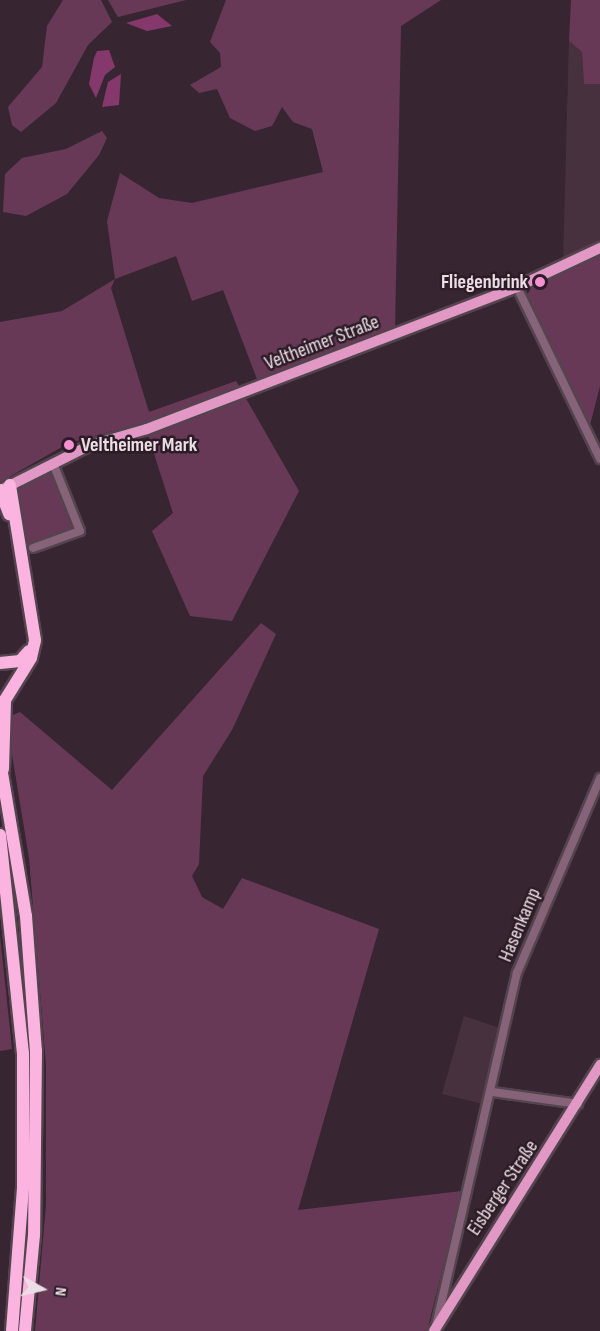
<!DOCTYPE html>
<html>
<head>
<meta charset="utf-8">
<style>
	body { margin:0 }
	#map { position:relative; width:600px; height:1331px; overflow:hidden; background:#372631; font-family:"Sofia Sans Condensed",sans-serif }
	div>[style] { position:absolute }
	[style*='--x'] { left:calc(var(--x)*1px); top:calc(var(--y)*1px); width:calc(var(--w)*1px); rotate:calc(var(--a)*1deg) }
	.built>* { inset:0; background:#48313f }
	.green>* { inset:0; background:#683957 }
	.water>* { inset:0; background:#85386c }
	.roads { filter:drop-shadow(2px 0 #54444e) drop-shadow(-2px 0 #54444e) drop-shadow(0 2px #54444e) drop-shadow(0 -2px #54444e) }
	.minor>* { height:8px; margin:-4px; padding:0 4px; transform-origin:4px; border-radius:4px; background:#876379 }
	.major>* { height:10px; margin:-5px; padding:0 5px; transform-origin:5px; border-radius:5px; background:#e198c5 }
	.highway>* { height:12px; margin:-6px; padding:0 6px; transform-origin:6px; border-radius:6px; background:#fbb4df }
	.dots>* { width:16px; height:16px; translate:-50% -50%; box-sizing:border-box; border:3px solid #2d1c27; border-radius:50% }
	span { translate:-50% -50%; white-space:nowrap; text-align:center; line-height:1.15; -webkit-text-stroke:5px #2d1c27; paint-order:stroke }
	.poi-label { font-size:20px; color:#ebdfe6; font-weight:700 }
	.right { translate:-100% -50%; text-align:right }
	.left { translate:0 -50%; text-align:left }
	.street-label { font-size:20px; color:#ebdfe6 }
	.north { position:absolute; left:12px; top:1259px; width:60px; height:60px; -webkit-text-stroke:4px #2d1c27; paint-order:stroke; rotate:98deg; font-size:16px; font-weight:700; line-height:24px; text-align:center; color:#ebdfe6 }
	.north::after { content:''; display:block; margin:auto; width:21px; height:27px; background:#ebdfe6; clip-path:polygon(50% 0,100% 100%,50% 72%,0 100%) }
</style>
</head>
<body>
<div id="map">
	<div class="built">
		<div style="clip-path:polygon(569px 41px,582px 52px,584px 84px,600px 84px,600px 247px,563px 264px)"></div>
		<div style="clip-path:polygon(464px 1016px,503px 1029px,487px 1105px,442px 1094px)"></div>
	</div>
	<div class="green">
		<div style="clip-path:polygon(63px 0,101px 0,112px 22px,88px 45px,56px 103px,21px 132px,12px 125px,8px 107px,42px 67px,47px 26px)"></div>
		<div style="clip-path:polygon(108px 0,186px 0,118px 17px)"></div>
		<div style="clip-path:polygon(226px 0,441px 0,401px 26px,395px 330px,257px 379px,223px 290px,192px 301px,176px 256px,115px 279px,111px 288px,149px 412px,236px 381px,299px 491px,232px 621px,190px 616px,152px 531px,173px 513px,148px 435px,150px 421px,69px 443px,0 482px,0 322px,62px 311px,115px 279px,107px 221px,120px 173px,159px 198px,192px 203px,323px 172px,312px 129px,293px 122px,282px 107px,272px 126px,255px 131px,230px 118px,217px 89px,199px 93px,190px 85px,221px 67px,220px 53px,210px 42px)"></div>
		<div style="clip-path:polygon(571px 0,600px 0,600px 84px,584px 84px,582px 52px,569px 41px)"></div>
		<div style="clip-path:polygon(102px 131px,107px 138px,99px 155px,67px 194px,26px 216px,3px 212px,5px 174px,22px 158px,66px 149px)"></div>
		<div style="clip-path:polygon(600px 253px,600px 386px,589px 429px,527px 295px,532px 287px)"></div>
		<div style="clip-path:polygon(51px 470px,76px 523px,75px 532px,24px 551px,16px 489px)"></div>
		<div style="clip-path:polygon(261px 623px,276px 634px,232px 730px,203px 776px,199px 864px,192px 876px,202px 897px,223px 909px,242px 878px,379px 929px,298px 1210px,462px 1191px,427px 1331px,35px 1331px,46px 1205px,46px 1065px,29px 858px,6px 718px,20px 712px,112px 790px)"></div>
		<div style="clip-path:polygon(0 935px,12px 1049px,0 1051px)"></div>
	</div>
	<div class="water">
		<div style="clip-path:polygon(157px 14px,172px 26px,147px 31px,126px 23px)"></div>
		<div style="clip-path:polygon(109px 50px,115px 67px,105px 75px,96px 98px,89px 84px,94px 58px,97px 51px)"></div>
		<div style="clip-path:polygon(121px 74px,119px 105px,102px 107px,108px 82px)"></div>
	</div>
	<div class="roads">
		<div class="minor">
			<div style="--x:517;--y:287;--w:191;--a:64.2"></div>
			<div style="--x:33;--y:548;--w:50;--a:-19.9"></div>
			<div style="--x:80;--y:531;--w:73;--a:-111.7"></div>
			<div style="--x:493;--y:1092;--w:86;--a:8"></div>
			<div style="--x:436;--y:1326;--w:362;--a:-77.1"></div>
			<div style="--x:517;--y:973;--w:212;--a:-66.9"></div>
		</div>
		<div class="major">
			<div style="--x:3;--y:489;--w:95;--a:-26.8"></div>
			<div style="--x:88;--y:446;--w:61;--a:-16.1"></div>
			<div style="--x:147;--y:429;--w:396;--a:-21"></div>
			<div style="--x:517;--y:287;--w:92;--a:-25.2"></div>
			<div style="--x:434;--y:1331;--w:314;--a:-58"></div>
		</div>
		<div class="highway">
			<div style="--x:0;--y:490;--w:26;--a:69"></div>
			<div style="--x:0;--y:663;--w:20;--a:-6"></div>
			<div style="--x:20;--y:661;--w:13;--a:-48"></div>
			<div style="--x:0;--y:761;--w:157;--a:80.5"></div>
			<div style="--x:26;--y:916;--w:135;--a:85.8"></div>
			<div style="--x:36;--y:1051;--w:184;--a:90.6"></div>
			<div style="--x:34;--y:1235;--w:96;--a:95.4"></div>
			<div style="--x:3;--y:769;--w:69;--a:-88.3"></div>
			<div style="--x:5;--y:700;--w:49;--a:-58.2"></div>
			<div style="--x:31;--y:658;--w:18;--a:-77"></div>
			<div style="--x:35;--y:640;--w:157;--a:-99.2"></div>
			<div style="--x:0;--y:835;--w:219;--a:84"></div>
			<div style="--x:23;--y:1053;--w:135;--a:90"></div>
			<div style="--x:23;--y:1188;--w:143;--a:94.4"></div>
		</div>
	</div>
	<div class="dots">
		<div style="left:540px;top:282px;background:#f590d1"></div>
		<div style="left:69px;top:445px;background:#f590d1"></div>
	</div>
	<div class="poi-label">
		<span class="right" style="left:528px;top:282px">Fliegenbrink</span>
		<span class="left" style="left:81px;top:445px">Veltheimer Mark</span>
	</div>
	<div class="street-label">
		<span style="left:322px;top:343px;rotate:-21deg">Veltheimer Straße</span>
		<span style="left:520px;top:925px;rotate:-67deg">Hasenkamp</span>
		<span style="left:503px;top:1188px;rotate:-56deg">Eisberger Straße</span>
	</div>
	<div class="north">N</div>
</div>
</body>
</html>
